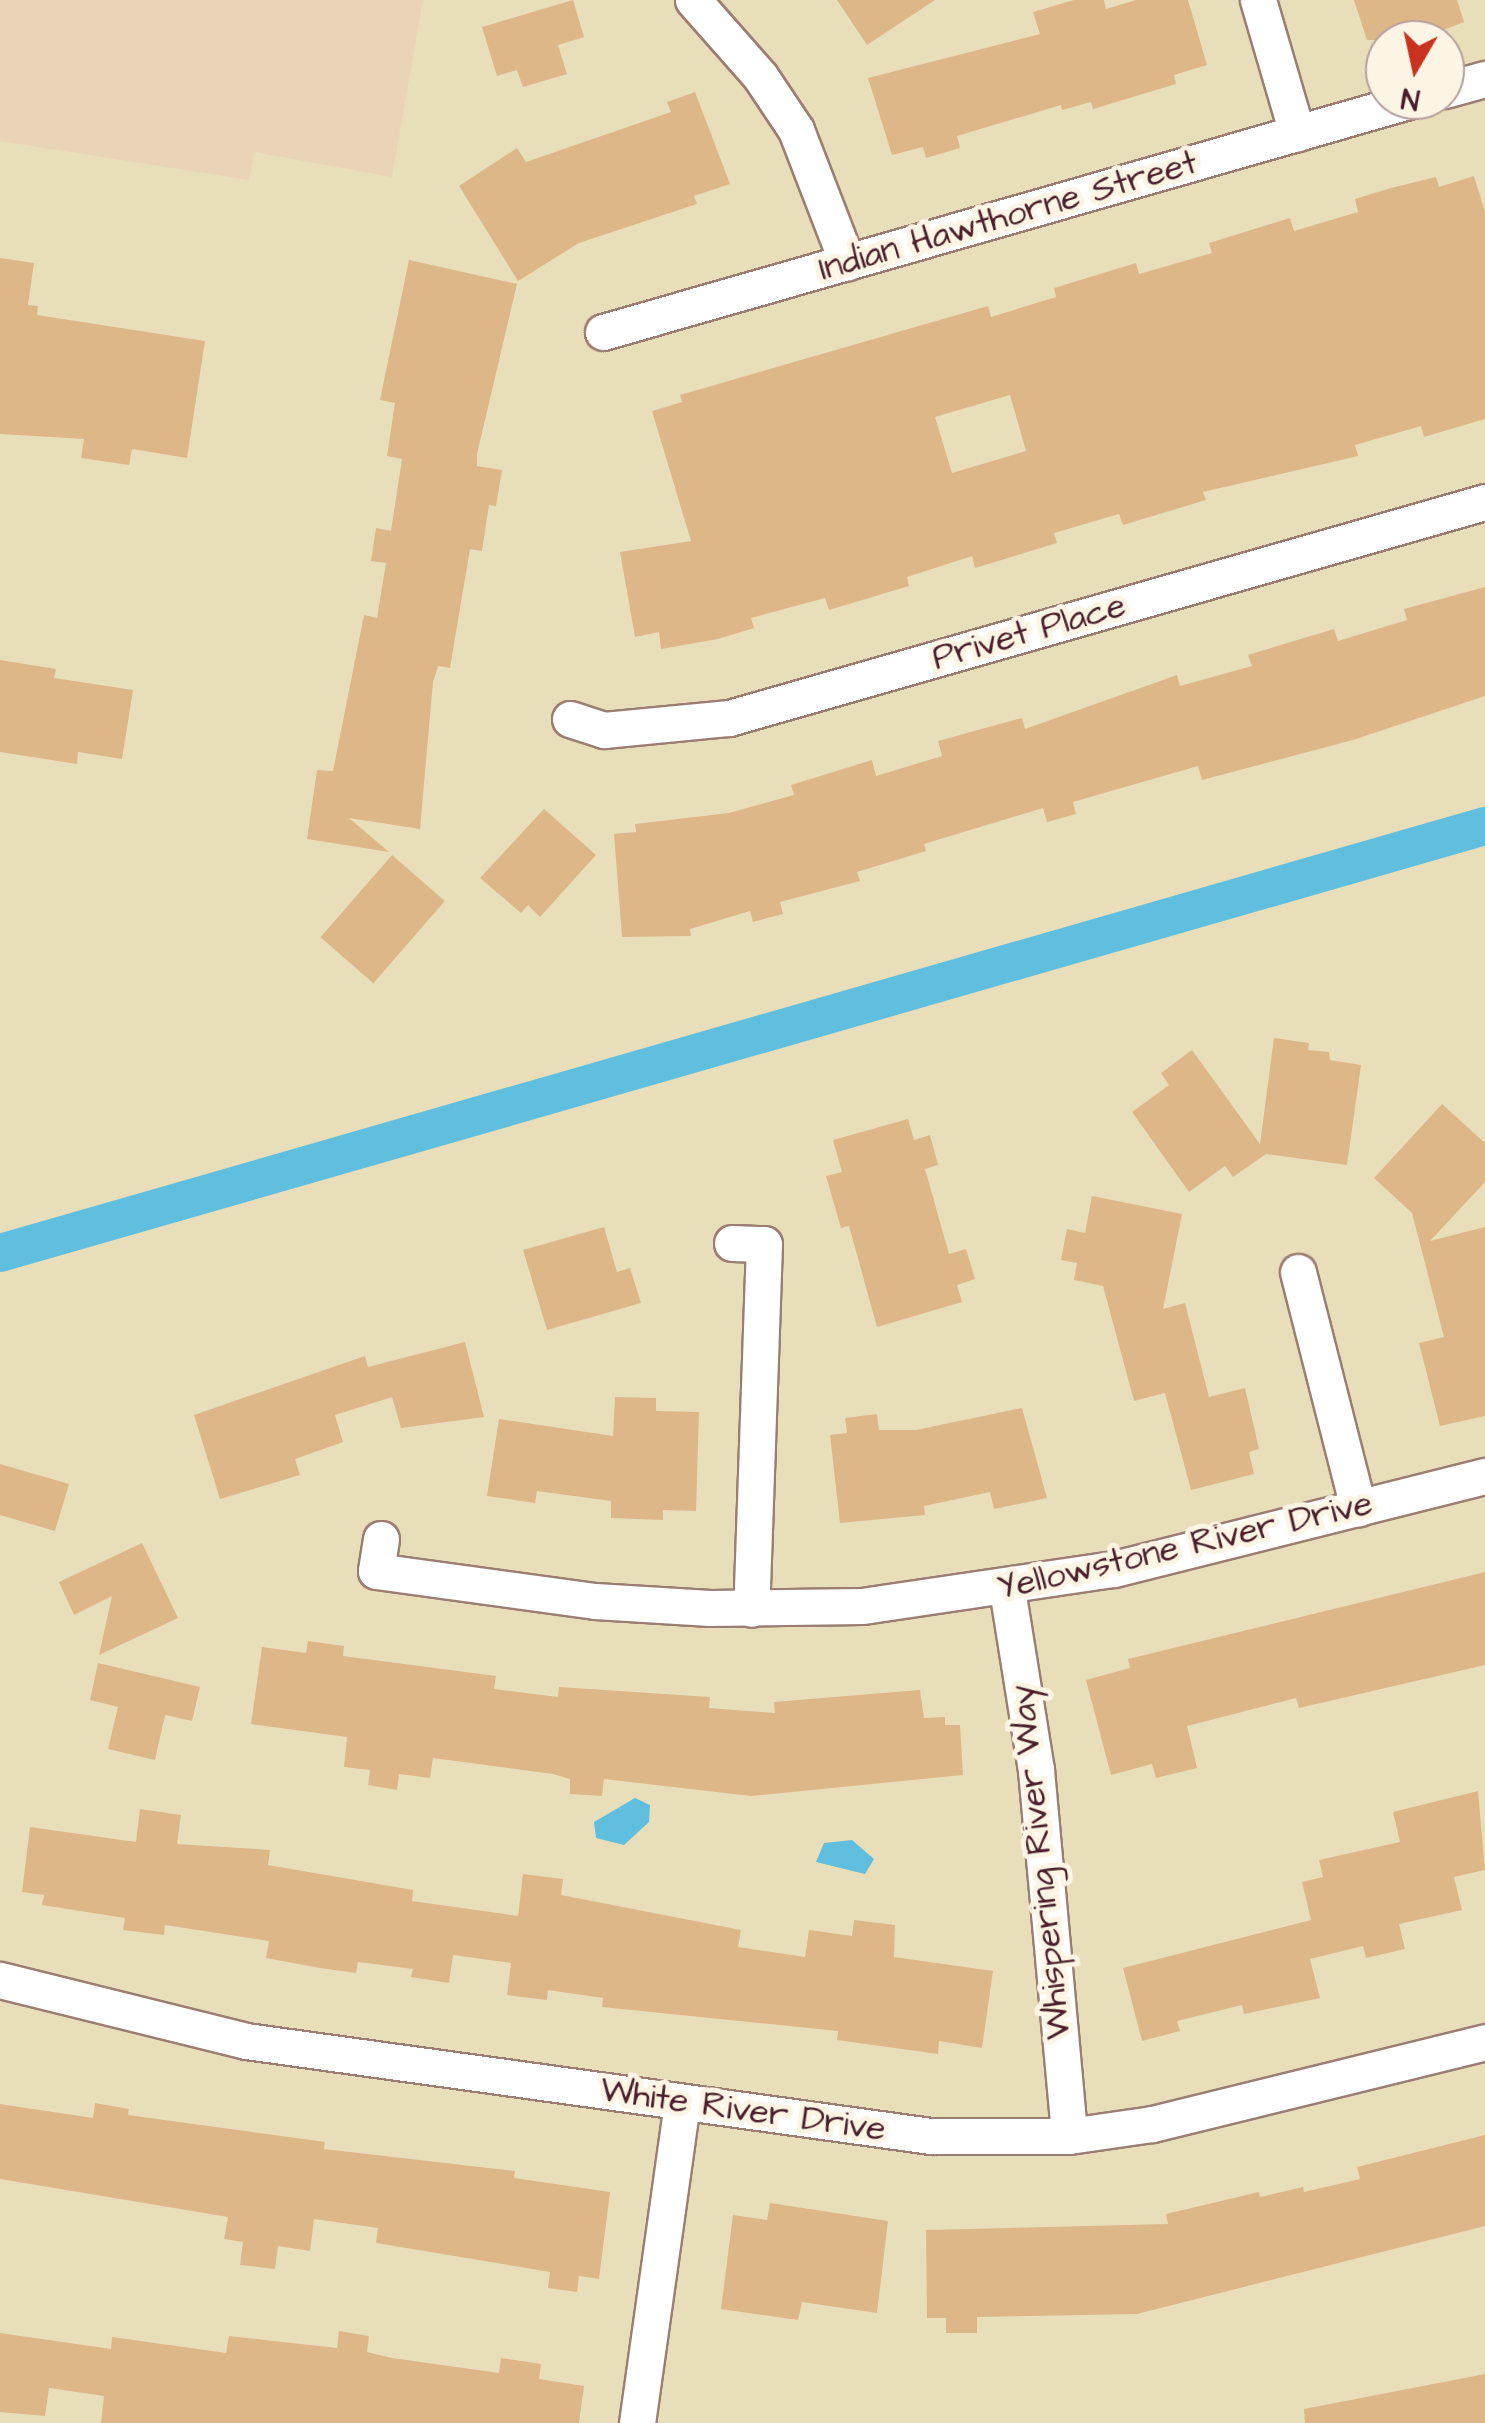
<!DOCTYPE html>
<html>
<head>
<meta charset="utf-8">
<style>
	body { margin:0 }
	#map { position:relative; width:1485px; height:2423px; overflow:hidden; background:#e9deba; font-family:"Architects Daughter",sans-serif }
	div>[style] { position:absolute }
	[style*='--x'] { left:calc(var(--x)*1px); top:calc(var(--y)*1px); width:calc(var(--w)*1px); rotate:calc(var(--a)*1deg) }
	.built>* { inset:0; background:#e9d4b7 }
	.water>* { inset:0; background:#60bede }
	.canal>* { height:38px; margin:-19px; padding:0 19px; transform-origin:19px; border-radius:19px; background:#60bede }
	.building>* { inset:0; background:#deb789; transform-origin:0 0 }
	.roads { filter:drop-shadow(2px 0 #9a7e72) drop-shadow(-2px 0 #9a7e72) drop-shadow(0 2px #9a7e72) drop-shadow(0 -2px #9a7e72) }
	.street>* { height:35px; margin:-17.5px; padding:0 17.5px; transform-origin:17.5px; border-radius:17.5px; background:#fff }
	span { translate:-50% -50%; white-space:nowrap; text-align:center; line-height:1.15; -webkit-text-stroke:10px #fcf5e5; paint-order:stroke }
	.street-label { font-size:35px; color:#4a1f2b }
	.north { position:absolute; left:1365px; top:20px; width:100px; height:100px; box-sizing:border-box; background:#fcf5e5; border:2px solid #b59f9b; border-radius:50%; rotate:189deg; font-size:28px; font-weight:700; line-height:40px; text-align:center; color:#4a1f2b }
	.north::after { content:''; display:block; margin:auto; width:35px; height:45px; background:#c8321e; clip-path:polygon(50% 0,100% 100%,50% 72%,0 100%) }
</style>
</head>
<body>
<div id="map">
	<div class="built">
		<div style="clip-path:polygon(0 0,423px 0,392px 177px,254px 152px,249px 180px,0 141px)"></div>
	</div>
	<div class="water">
		<div style="clip-path:polygon(635px 1798px,650px 1805px,649px 1822px,624px 1845px,596px 1838px,594px 1822px)"></div>
		<div style="clip-path:polygon(852px 1840px,874px 1859px,865px 1874px,816px 1862px,824px 1843px)"></div>
	</div>
	<div class="canal">
		<div style="--x:0;--y:1253;--w:1545;--a:-16.04"></div>
	</div>
	<div class="building">
		<div style="clip-path:polygon(573px 0,584px 37px,558px 45px,567px 74px,523px 87px,517px 70px,497px 76px,482px 27px)"></div>
		<div style="clip-path:polygon(837px 0,935px 0,867px 45px)"></div>
		<div style="clip-path:polygon(1074px 0,1104px 0,1106px 9px,1136px 0,1188px 0,1207px 65px,1174px 75px,1176px 84px,1093px 109px,1091px 102px,1062px 110px,1061px 105px,957px 136px,960px 148px,926px 158px,923px 147px,892px 155px,868px 78px,1040px 34px,1033px 12px)"></div>
		<div style="clip-path:polygon(1354px 0,1457px 0,1464px 22px,1418px 40px,1367px 40px)"></div>
		<div style="clip-path:polygon(695px 92px,730px 184px,694px 196px,697px 204px,579px 243px,518px 281px,459px 186px,517px 148px,526px 162px,671px 112px,667px 102px)"></div>
		<div style="clip-path:polygon(evenodd,1474px 176px,1485px 212px,1485px 419px,1424px 437px,1421px 426px,1355px 445px,1358px 456px,1203px 492px,1206px 500px,1123px 525px,1119px 514px,1054px 533px,1057px 543px,975px 568px,972px 556px,907px 577px,909px 586px,829px 610px,825px 598px,751px 618px,754px 628px,718px 639px,661px 649px,659px 632px,635px 637px,620px 552px,691px 541px,652px 411px,682px 402px,680px 395px,988px 306px,991px 317px,1056px 297px,1054px 288px,1136px 263px,1139px 274px,1212px 253px,1209px 243px,1290px 218px,1294px 231px,1358px 212px,1355px 199px,1391px 188px,1436px 177px,1439px 187px,1474px 176px,1010px 395px,1026px 451px,952px 473px,935px 417px,1010px 395px)"></div>
		<div style="clip-path:polygon(0 258px,34px 263px,28px 305px,38px 306px,37px 315px,205px 341px,187px 458px,132px 449px,129px 465px,81px 458px,84px 439px,0 434px)"></div>
		<div style="clip-path:polygon(409px 260px,517px 284px,477px 454px,477px 466px,502px 470px,496px 506px,489px 505px,482px 551px,470px 549px,450px 668px,438px 666px,433px 682px,420px 829px,349px 818px,389px 852px,307px 839px,317px 770px,333px 771px,364px 615px,377px 618px,386px 563px,371px 561px,376px 528px,391px 531px,402px 459px,387px 456px,395px 403px,380px 400px)"></div>
		<div style="clip-path:polygon(1485px 587px,1485px 696px,1353px 740px,1202px 780px,1198px 766px,1073px 802px,1076px 814px,1047px 822px,1043px 808px,924px 844px,926px 851px,857px 872px,860px 881px,780px 902px,783px 914px,753px 922px,750px 911px,690px 929px,691px 936px,622px 937px,614px 834px,636px 832px,635px 824px,729px 813px,794px 795px,791px 785px,872px 760px,876px 776px,942px 756px,938px 741px,1022px 718px,1025px 729px,1177px 675px,1180px 686px,1252px 666px,1248px 655px,1334px 629px,1338px 641px,1407px 620px,1404px 609px)"></div>
		<div style="clip-path:polygon(0 660px,56px 669px,54px 678px,133px 690px,122px 759px,78px 752px,77px 764px,0 752px)"></div>
		<div style="clip-path:polygon(544px 809px,596px 855px,540px 917px,528px 905px,521px 913px,480px 878px)"></div>
		<div style="left:392px;top:855px;width:70px;height:109px;rotate:41deg"></div>
		<div style="clip-path:polygon(1274px 1038px,1309px 1043px,1308px 1050px,1329px 1052px,1330px 1060px,1361px 1065px,1347px 1165px,1266px 1154px,1233px 1177px,1225px 1166px,1189px 1192px,1132px 1112px,1169px 1085px,1161px 1073px,1192px 1050px,1260px 1144px)"></div>
		<div style="clip-path:polygon(1442px 1104px,1485px 1143px,1485px 1182px,1430px 1241px,1485px 1227px,1485px 1416px,1440px 1426px,1419px 1343px,1444px 1337px,1412px 1213px,1374px 1178px)"></div>
		<div style="clip-path:polygon(908px 1119px,914px 1140px,930px 1135px,938px 1165px,925px 1169px,949px 1254px,966px 1249px,975px 1279px,957px 1285px,962px 1302px,877px 1327px,849px 1226px,841px 1228px,826px 1176px,842px 1172px,833px 1140px)"></div>
		<div style="clip-path:polygon(1092px 1196px,1182px 1214px,1163px 1309px,1185px 1303px,1209px 1397px,1245px 1388px,1259px 1449px,1249px 1452px,1254px 1474px,1191px 1490px,1165px 1393px,1134px 1401px,1103px 1286px,1074px 1280px,1077px 1263px,1061px 1260px,1067px 1229px,1085px 1233px)"></div>
		<div style="clip-path:polygon(604px 1227px,617px 1272px,630px 1268px,641px 1303px,547px 1330px,523px 1250px)"></div>
		<div style="clip-path:polygon(465px 1342px,484px 1417px,401px 1428px,392px 1397px,335px 1415px,343px 1442px,295px 1459px,300px 1475px,220px 1499px,194px 1415px,365px 1356px,368px 1367px)"></div>
		<div style="clip-path:polygon(615px 1397px,656px 1398px,656px 1411px,699px 1412px,696px 1511px,663px 1510px,663px 1520px,611px 1518px,611px 1501px,537px 1491px,535px 1503px,487px 1496px,499px 1419px,613px 1436px)"></div>
		<div style="clip-path:polygon(1022px 1408px,1047px 1498px,994px 1509px,990px 1492px,924px 1506px,925px 1515px,840px 1523px,830px 1435px,847px 1433px,845px 1418px,877px 1414px,879px 1430px,916px 1430px)"></div>
		<div style="clip-path:polygon(0 1464px,69px 1484px,55px 1531px,0 1515px)"></div>
		<div style="clip-path:polygon(142px 1543px,178px 1618px,99px 1655px,112px 1596px,74px 1615px,59px 1582px)"></div>
		<div style="clip-path:polygon(1485px 1572px,1485px 1665px,1299px 1708px,1296px 1698px,1187px 1726px,1197px 1768px,1156px 1778px,1152px 1764px,1111px 1775px,1086px 1680px,1130px 1668px,1128px 1659px)"></div>
		<div style="clip-path:polygon(308px 1641px,344px 1646px,343px 1656px,496px 1676px,494px 1689px,558px 1697px,559px 1687px,710px 1697px,709px 1708px,775px 1713px,774px 1702px,920px 1690px,924px 1718px,945px 1717px,945px 1725px,960px 1725px,963px 1775px,751px 1796px,604px 1779px,602px 1796px,570px 1794px,570px 1779px,553px 1774px,433px 1758px,430px 1778px,399px 1774px,397px 1790px,368px 1785px,370px 1770px,344px 1767px,347px 1737px,251px 1724px,262px 1647px,306px 1653px)"></div>
		<div style="clip-path:polygon(98px 1663px,200px 1687px,192px 1721px,165px 1715px,155px 1760px,108px 1749px,118px 1707px,90px 1700px)"></div>
		<div style="clip-path:polygon(1478px 1791px,1485px 1870px,1454px 1877px,1462px 1910px,1399px 1924px,1405px 1949px,1366px 1958px,1363px 1946px,1310px 1959px,1320px 1998px,1244px 2014px,1242px 2005px,1177px 2021px,1180px 2031px,1142px 2041px,1123px 1968px,1311px 1920px,1302px 1882px,1323px 1877px,1319px 1860px,1400px 1842px,1393px 1812px)"></div>
		<div style="clip-path:polygon(140px 1809px,181px 1815px,177px 1844px,270px 1850px,268px 1865px,413px 1890px,412px 1901px,518px 1916px,523px 1874px,563px 1879px,561px 1895px,741px 1930px,738px 1947px,805px 1957px,809px 1930px,852px 1936px,854px 1920px,895px 1925px,894px 1957px,993px 1971px,982px 2048px,939px 2041px,938px 2054px,837px 2040px,838px 2031px,602px 2007px,603px 1998px,548px 1990px,547px 2000px,507px 1995px,511px 1963px,453px 1955px,449px 1983px,411px 1977px,413px 1969px,358px 1962px,356px 1973px,320px 1968px,266px 1958px,269px 1941px,165px 1925px,164px 1935px,123px 1930px,125px 1918px,42px 1905px,44px 1895px,22px 1892px,30px 1827px,136px 1842px)"></div>
		<div style="clip-path:polygon(95px 2103px,129px 2109px,128px 2115px,325px 2142px,324px 2149px,515px 2171px,514px 2178px,610px 2192px,599px 2279px,579px 2276px,577px 2292px,548px 2288px,550px 2272px,376px 2243px,378px 2228px,314px 2219px,310px 2251px,278px 2246px,275px 2269px,240px 2265px,243px 2242px,224px 2239px,228px 2217px,0 2179px,0 2104px,93px 2118px)"></div>
		<div style="clip-path:polygon(1485px 2135px,1485px 2226px,1137px 2314px,977px 2317px,977px 2333px,946px 2333px,946px 2318px,927px 2318px,926px 2230px,1168px 2224px,1166px 2214px,1259px 2192px,1260px 2197px,1303px 2187px,1304px 2192px,1360px 2179px,1357px 2167px)"></div>
		<div style="clip-path:polygon(770px 2203px,888px 2221px,877px 2313px,802px 2302px,798px 2320px,721px 2309px,733px 2215px,767px 2220px)"></div>
		<div style="clip-path:polygon(339px 2331px,369px 2336px,367px 2352px,392px 2358px,499px 2373px,501px 2358px,541px 2364px,539px 2379px,584px 2386px,579px 2423px,101px 2423px,104px 2396px,49px 2388px,45px 2416px,0 2412px,0 2333px,111px 2349px,112px 2337px,226px 2353px,229px 2336px,337px 2348px)"></div>
		<div style="clip-path:polygon(1485px 2374px,1485px 2423px,1305px 2423px,1304px 2409px)"></div>
	</div>
	<div class="roads">
		<div class="street">
			<div style="--x:693;--y:0;--w:101;--a:48.6"></div>
			<div style="--x:760;--y:76;--w:65;--a:56.3"></div>
			<div style="--x:796;--y:130;--w:142;--a:68.9"></div>
			<div style="--x:1258;--y:0;--w:139;--a:73.7"></div>
			<div style="--x:1445;--y:90;--w:41;--a:-15.4"></div>
			<div style="--x:603;--y:332;--w:842;--a:-16"></div>
			<div style="--x:570;--y:719;--w:36;--a:18"></div>
			<div style="--x:604;--y:730;--w:126;--a:-5.5"></div>
			<div style="--x:729;--y:718;--w:786;--a:-15.95"></div>
			<div style="--x:732;--y:1243;--w:32;--a:2"></div>
			<div style="--x:764;--y:1244;--w:365;--a:92"></div>
			<div style="--x:1298;--y:1272;--w:244;--a:75.7"></div>
			<div style="--x:381;--y:1539;--w:32;--a:99"></div>
			<div style="--x:376;--y:1571;--w:221;--a:7.8"></div>
			<div style="--x:595;--y:1601;--w:115;--a:3.5"></div>
			<div style="--x:710;--y:1608;--w:152;--a:-0.8"></div>
			<div style="--x:862;--y:1606;--w:255;--a:-8.4"></div>
			<div style="--x:1114;--y:1569;--w:382;--a:-14.1"></div>
			<div style="--x:1007;--y:1589;--w:183;--a:80.9"></div>
			<div style="--x:1036;--y:1770;--w:367;--a:84.8"></div>
			<div style="--x:0;--y:1980;--w:253;--a:13.9"></div>
			<div style="--x:246;--y:2041;--w:692;--a:7.9"></div>
			<div style="--x:931;--y:2136;--w:138;--a:0"></div>
			<div style="--x:1069;--y:2136;--w:84;--a:-8.2"></div>
			<div style="--x:1152;--y:2124;--w:343;--a:-13.8"></div>
			<div style="--x:637;--y:2423;--w:324;--a:-82"></div>
		</div>
	</div>
	<div class="street-label">
		<span style="left:1008px;top:216px;rotate:-16deg">Indian Hawthorne Street</span>
		<span style="left:1029px;top:632px;rotate:-16deg">Privet Place</span>
		<span style="left:1185px;top:1546px;rotate:-13deg">Yellowstone River Drive</span>
		<span style="left:1041px;top:1862px;rotate:-96deg">Whispering River Way</span>
		<span style="left:743px;top:2110px;rotate:8deg">White River Drive</span>
	</div>
	<div class="north">N</div>
</div>
</body>
</html>
